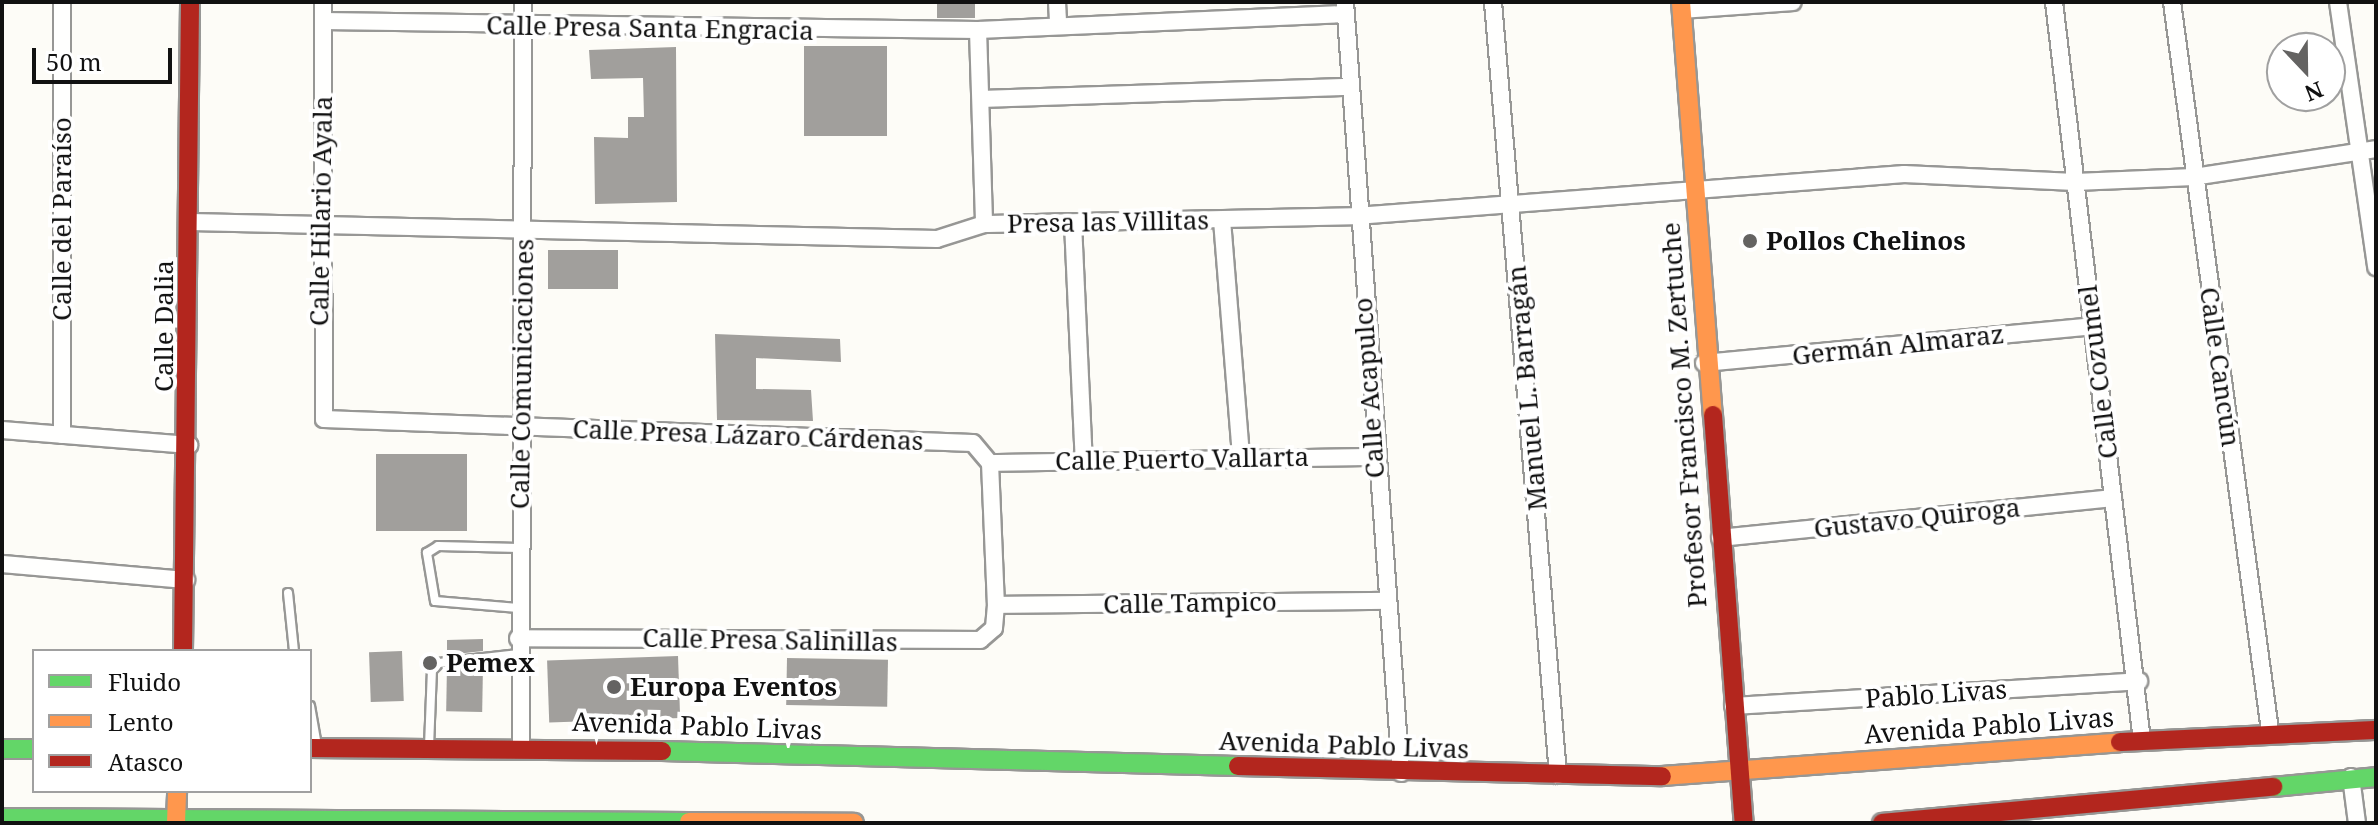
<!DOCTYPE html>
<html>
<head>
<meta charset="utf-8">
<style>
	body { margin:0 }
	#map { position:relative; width:2378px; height:825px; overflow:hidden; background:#fdfcf7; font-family:"Noto Serif",serif }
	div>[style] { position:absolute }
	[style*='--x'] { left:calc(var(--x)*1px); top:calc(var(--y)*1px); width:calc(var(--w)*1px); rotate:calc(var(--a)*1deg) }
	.building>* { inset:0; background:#a19f9c; transform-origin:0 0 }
	.roads { filter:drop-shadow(2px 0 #979795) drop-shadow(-2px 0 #979795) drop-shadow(0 2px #979795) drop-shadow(0 -2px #979795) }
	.lane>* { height:8px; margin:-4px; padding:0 4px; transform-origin:4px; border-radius:4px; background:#fffffe }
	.street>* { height:16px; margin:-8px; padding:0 8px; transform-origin:8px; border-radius:8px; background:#fffffe }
	.fast>* { height:18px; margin:-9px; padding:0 9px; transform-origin:9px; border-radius:9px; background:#63d668 }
	.slow>* { height:18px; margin:-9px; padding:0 9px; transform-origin:9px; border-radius:9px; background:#ff974d }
	.jam>* { height:18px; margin:-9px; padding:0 9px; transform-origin:9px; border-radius:9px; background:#b3261e }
	.dots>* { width:22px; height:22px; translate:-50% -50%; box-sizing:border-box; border:4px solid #fff; border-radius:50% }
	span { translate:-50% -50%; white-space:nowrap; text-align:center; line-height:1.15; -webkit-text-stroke:8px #fff; paint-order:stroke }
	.street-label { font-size:26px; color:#111 }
	.poi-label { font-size:26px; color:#111; font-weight:700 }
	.left { translate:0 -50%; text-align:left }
	.frame { position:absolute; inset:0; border:4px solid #111; pointer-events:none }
	.legend { position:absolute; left:32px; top:649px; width:280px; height:144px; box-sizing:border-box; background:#fff; border:2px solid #a0a0a0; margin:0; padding:10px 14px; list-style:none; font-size:24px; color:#111 }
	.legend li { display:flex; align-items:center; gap:16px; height:40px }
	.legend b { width:40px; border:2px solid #a0a0a0 }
	.north { position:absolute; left:2266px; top:32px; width:80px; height:80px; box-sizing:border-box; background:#fff; border:2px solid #a0a0a0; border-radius:50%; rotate:158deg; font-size:22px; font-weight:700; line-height:32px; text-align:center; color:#111 }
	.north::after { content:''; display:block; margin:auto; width:28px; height:36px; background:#646362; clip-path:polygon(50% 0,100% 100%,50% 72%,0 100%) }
	.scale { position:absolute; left:32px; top:48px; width:140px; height:36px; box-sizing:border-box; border:4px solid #111; border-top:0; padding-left:10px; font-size:24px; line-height:28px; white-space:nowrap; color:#111; -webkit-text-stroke:6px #fff; paint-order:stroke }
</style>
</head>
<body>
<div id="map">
	<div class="building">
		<div style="left:937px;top:2px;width:38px;height:16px"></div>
		<div style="left:804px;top:46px;width:83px;height:90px"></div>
		<div style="clip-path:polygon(676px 47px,677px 202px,595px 204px,594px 137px,628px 138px,628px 117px,644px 117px,643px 78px,591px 79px,589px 50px)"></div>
		<div style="left:548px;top:250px;width:70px;height:39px"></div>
		<div style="clip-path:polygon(715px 334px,840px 339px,841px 362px,756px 358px,756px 389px,811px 390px,813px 421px,717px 420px)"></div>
		<div style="left:376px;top:454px;width:91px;height:77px"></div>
		<div style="clip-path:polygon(483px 639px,483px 651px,447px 655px,447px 640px)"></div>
		<div style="left:402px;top:651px;width:50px;height:33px;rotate:88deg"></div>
		<div style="left:678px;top:656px;width:62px;height:131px;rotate:88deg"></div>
		<div style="left:787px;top:658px;width:101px;height:47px;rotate:1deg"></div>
		<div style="left:483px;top:665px;width:47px;height:36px;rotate:91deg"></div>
	</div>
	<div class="roads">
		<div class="lane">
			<div style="--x:288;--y:593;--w:58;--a:84.1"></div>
			<div style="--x:518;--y:608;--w:83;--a:-175.2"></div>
			<div style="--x:435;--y:601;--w:49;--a:-99.5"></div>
			<div style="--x:427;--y:553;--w:13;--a:-32"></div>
			<div style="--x:438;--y:546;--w:81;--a:1.4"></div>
			<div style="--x:310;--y:706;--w:39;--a:80"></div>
			<div style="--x:429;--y:747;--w:77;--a:-87.8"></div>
			<div style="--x:432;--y:670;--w:10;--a:-45"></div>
			<div style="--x:439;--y:663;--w:80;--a:-6.5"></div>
		</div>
		<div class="street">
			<div style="--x:62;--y:2;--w:433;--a:90"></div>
			<div style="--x:323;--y:2;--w:417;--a:89.9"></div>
			<div style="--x:324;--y:419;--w:649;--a:2.12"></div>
			<div style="--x:973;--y:443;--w:26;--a:50"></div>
			<div style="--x:990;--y:463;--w:142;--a:87.6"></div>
			<div style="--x:996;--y:605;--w:23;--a:95"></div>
			<div style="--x:994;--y:628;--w:18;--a:139"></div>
			<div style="--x:980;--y:640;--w:462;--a:-179.8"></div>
			<div style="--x:1057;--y:2;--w:20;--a:87"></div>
			<div style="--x:1345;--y:2;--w:773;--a:85.85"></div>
			<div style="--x:1493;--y:2;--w:776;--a:85.19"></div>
			<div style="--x:2054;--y:2;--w:744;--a:83.21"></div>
			<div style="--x:2172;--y:2;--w:736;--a:82.34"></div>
			<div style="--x:2338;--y:2;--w:268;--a:81.8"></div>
			<div style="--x:1682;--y:10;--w:111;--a:-4.1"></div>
			<div style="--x:323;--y:21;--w:655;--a:0.79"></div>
			<div style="--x:978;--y:30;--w:367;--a:-2.5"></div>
			<div style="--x:978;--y:30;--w:194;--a:88.2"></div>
			<div style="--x:981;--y:99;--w:369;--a:-1.9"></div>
			<div style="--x:1222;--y:220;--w:237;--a:85.4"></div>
			<div style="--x:191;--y:222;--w:746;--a:1.31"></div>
			<div style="--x:937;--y:239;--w:49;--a:-17.7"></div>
			<div style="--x:984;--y:224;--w:372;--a:-1.2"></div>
			<div style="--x:1356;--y:216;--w:550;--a:-4.38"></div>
			<div style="--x:1904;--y:174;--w:171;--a:2.7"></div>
			<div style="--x:2075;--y:182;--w:119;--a:-2.4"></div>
			<div style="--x:2194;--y:177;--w:184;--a:-8.7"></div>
			<div style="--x:1073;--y:223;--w:238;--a:87.4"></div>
			<div style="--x:1704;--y:363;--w:390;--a:-5.4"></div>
			<div style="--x:2;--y:430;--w:188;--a:4.6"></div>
			<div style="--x:990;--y:463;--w:385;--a:-0.9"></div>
			<div style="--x:1720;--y:538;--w:395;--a:-5.8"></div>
			<div style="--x:2;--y:564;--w:185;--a:5"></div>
			<div style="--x:996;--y:605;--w:389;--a:-0.6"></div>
			<div style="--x:1733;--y:706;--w:407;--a:-3.5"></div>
			<div style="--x:521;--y:747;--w:745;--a:-89.85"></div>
			<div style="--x:2351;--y:777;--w:46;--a:82.6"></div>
		</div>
		<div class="fast">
			<div style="--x:2;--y:749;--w:32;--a:0"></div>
			<div style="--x:662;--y:751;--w:576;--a:1.49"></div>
			<div style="--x:2273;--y:787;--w:103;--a:-5.5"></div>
			<div style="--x:2;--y:818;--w:687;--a:0.33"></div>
		</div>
		<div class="slow">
			<div style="--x:1681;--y:2;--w:414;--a:85.6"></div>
			<div style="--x:1662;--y:776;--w:459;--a:-4.2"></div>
			<div style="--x:689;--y:822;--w:165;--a:0.3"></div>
			<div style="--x:176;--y:823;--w:32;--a:-88"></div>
		</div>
		<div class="jam">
			<div style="--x:1713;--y:415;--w:409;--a:85.7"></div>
			<div style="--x:183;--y:651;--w:649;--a:-89.38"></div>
			<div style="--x:2120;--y:742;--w:256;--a:-2.7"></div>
			<div style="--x:310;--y:748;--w:352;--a:0.5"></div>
			<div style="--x:1238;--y:766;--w:424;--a:1.4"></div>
			<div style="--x:1882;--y:823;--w:393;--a:-5.3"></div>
		</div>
	</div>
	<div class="dots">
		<div style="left:1750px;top:241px;background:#646362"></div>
		<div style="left:430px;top:663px;background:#646362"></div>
		<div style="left:614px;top:687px;background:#646362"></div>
	</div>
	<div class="street-label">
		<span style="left:650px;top:28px;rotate:1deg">Calle Presa Santa Engracia</span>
		<span style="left:321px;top:211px;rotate:-89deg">Calle Hilario Ayala</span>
		<span style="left:62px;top:219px;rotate:-90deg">Calle del Paraíso</span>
		<span style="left:1108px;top:222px;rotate:-1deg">Presa las Villitas</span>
		<span style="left:164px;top:326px;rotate:-90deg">Calle Dalia</span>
		<span style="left:1898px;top:345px;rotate:-6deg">Germán Almaraz</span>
		<span style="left:2220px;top:367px;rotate:82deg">Calle Cancún</span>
		<span style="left:2098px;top:372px;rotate:-97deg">Calle Cozumel</span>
		<span style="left:522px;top:374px;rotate:-89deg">Calle Comunicaciones</span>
		<span style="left:1369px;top:388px;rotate:-94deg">Calle Acapulco</span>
		<span style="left:1527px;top:388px;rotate:-95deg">Manuel L. Barragán</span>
		<span style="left:1684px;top:415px;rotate:-94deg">Profesor Francisco M. Zertuche</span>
		<span style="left:748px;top:435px;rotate:2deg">Calle Presa Lázaro Cárdenas</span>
		<span style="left:1182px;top:459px;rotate:-1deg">Calle Puerto Vallarta</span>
		<span style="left:1917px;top:518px;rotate:-6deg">Gustavo Quiroga</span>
		<span style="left:1190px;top:603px;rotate:-1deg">Calle Tampico</span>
		<span style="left:770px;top:640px;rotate:1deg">Calle Presa Salinillas</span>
		<span style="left:1936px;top:694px;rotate:-4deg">Pablo Livas</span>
		<span style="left:697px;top:726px;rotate:2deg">Avenida Pablo Livas</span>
		<span style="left:1989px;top:726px;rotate:-4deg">Avenida Pablo Livas</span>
		<span style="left:1344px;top:745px;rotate:2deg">Avenida Pablo Livas</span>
	</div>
	<div class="poi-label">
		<span class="left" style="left:1766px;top:241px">Pollos Chelinos</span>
		<span class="left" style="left:446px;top:663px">Pemex</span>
		<span class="left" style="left:630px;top:687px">Europa Eventos</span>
	</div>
	<div class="frame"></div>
	<ul class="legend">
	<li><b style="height:10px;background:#63d668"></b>Fluido</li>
	<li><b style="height:10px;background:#ff974d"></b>Lento</li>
	<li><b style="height:10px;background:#b3261e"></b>Atasco</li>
	</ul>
	<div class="north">N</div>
	<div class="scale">50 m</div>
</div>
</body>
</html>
